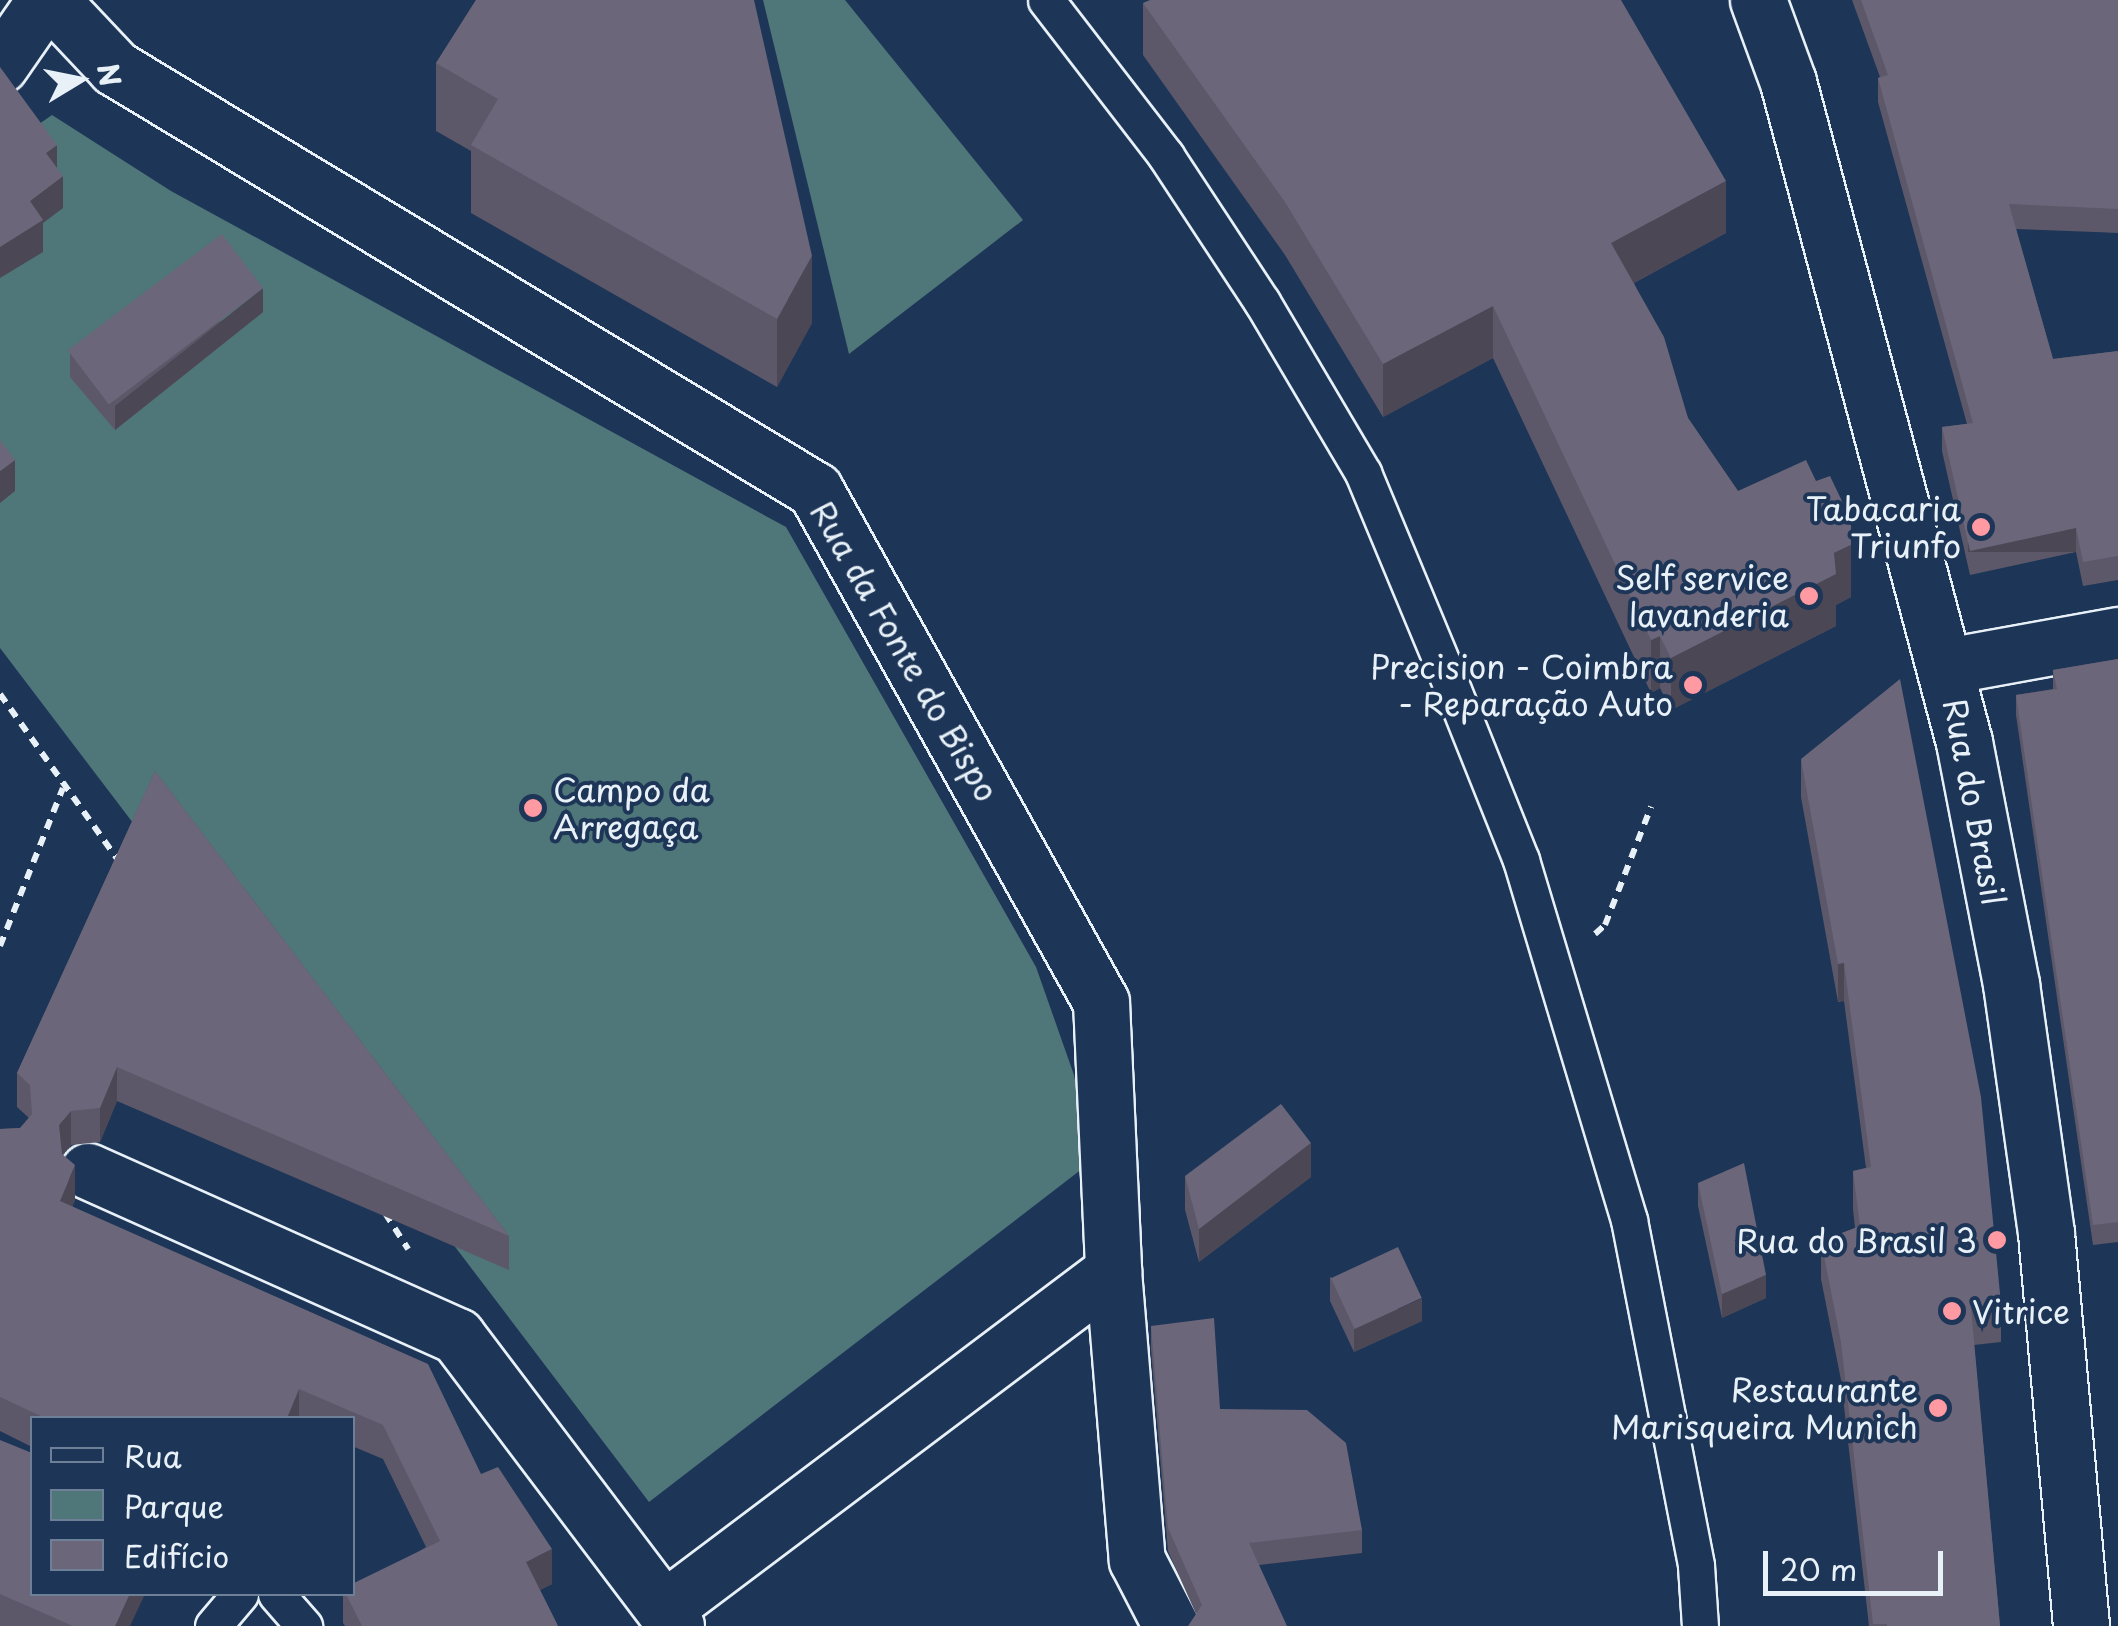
<!DOCTYPE html>
<html>
<head>
<meta charset="utf-8">
<style>
	body { margin:0 }
	#map { position:relative; width:2118px; height:1626px; overflow:hidden; background:#1d3557; font-family:"Playpen Sans",sans-serif }
	div>[style] { position:absolute }
	[style*='--x'] { left:calc(var(--x)*1px); top:calc(var(--y)*1px); width:calc(var(--w)*1px); rotate:calc(var(--a)*1deg) }
	.green>* { inset:0; background:#4f7679 }
	.path>* { height:6px; margin-top:-3px; transform-origin:0; background:repeating-linear-gradient(90deg,#e8f1f8 0 10px,transparent 0 18px) }
	.roads { filter:drop-shadow(2px 0 #e8f1f8) drop-shadow(-2px 0 #e8f1f8) drop-shadow(0 2px #e8f1f8) drop-shadow(0 -2px #e8f1f8) }
	.service>* { height:35px; margin:-17.5px; padding:0 17.5px; transform-origin:17.5px; border-radius:17.5px; background:#1d3557 }
	.minor>* { height:55px; margin:-27.5px; padding:0 27.5px; transform-origin:27.5px; border-radius:27.5px; background:#1d3557 }
	.secondary>* { height:55px; margin:-27.5px; padding:0 27.5px; transform-origin:27.5px; border-radius:27.5px; background:#1d3557 }
	.wall>* { inset:0; background:#5c5869 }
	.shaded-wall>* { inset:0; background:#4b4755; transform-origin:0 0 }
	.building>* { inset:0; background:#6b667a; transform-origin:0 0 }
	.dots>* { width:28px; height:28px; translate:-50% -50%; box-sizing:border-box; border:5px solid #1d3557; border-radius:50% }
	span { translate:-50% -50%; white-space:nowrap; text-align:center; line-height:1.15; -webkit-text-stroke:8px #1d3557; paint-order:stroke }
	.poi-label { font-size:32px; color:#e8f1f8 }
	.right { translate:-100% -50%; text-align:right }
	.left { translate:0 -50%; text-align:left }
	.street-label { font-size:32px; color:#e8f1f8 }
	.legend { position:absolute; left:30px; top:1416px; width:325px; height:180px; box-sizing:border-box; background:#1d3557; border:2px solid #6e8097; margin:0; padding:12px 18px; list-style:none; font-size:30px; color:#e8f1f8 }
	.legend li { display:flex; align-items:center; gap:20px; height:50px }
	.legend b { width:50px; border:2px solid #6e8097 }
	.north { position:absolute; left:30px; top:30px; width:100px; height:100px; -webkit-text-stroke:8px #1d3557; paint-order:stroke; rotate:80deg; font-size:28px; font-weight:700; line-height:40px; text-align:center; color:#e8f1f8 }
	.north::after { content:''; display:block; margin:auto; width:35px; height:45px; background:#e8f1f8; clip-path:polygon(50% 0,100% 100%,50% 72%,0 100%) }
	.scale { position:absolute; left:1763px; top:1551px; width:180px; height:45px; box-sizing:border-box; border:5px solid #e8f1f8; border-top:0; padding-left:12px; font-size:30px; line-height:35px; white-space:nowrap; color:#e8f1f8; -webkit-text-stroke:8px #1d3557; paint-order:stroke }
</style>
</head>
<body>
<div id="map">
	<div class="green">
		<div style="clip-path:polygon(763px 0,845px 0,1023px 220px,849px 354px)"></div>
		<div style="clip-path:polygon(52px 115px,171px 191px,786px 527px,1036px 967px,1074px 1075px,1091px 1162px,649px 1502px,0 648px,0 120px,23px 135px)"></div>
	</div>
	<div class="path">
		<div style="--x:0;--y:694;--w:204;--a:54.6"></div>
		<div style="--x:1595;--y:934;--w:13;--a:-42"></div>
		<div style="--x:1605;--y:925;--w:127;--a:-68.7"></div>
		<div style="--x:0;--y:946;--w:170;--a:-68.3"></div>
		<div style="--x:385;--y:1213;--w:43;--a:57.4"></div>
	</div>
	<div class="roads">
		<div class="service">
			<div style="--x:1046;--y:0;--w:197;--a:52.4"></div>
			<div style="--x:1166;--y:156;--w:175;--a:56.7"></div>
			<div style="--x:1262;--y:302;--w:199;--a:59.4"></div>
			<div style="--x:1363;--y:473;--w:208;--a:67.4"></div>
			<div style="--x:1443;--y:665;--w:210;--a:68.2"></div>
			<div style="--x:1521;--y:860;--w:376;--a:73.3"></div>
			<div style="--x:1629;--y:1220;--w:352;--a:79"></div>
			<div style="--x:1696;--y:1566;--w:60;--a:86.2"></div>
			<div style="--x:276;--y:1594;--w:43;--a:48.8"></div>
			<div style="--x:213;--y:1626;--w:42;--a:-49.8"></div>
		</div>
		<div class="minor">
			<div style="--x:51;--y:0;--w:93;--a:46.7"></div>
			<div style="--x:115;--y:68;--w:817;--a:31.08"></div>
			<div style="--x:815;--y:490;--w:586;--a:60.81"></div>
			<div style="--x:1101;--y:1002;--w:269;--a:87.4"></div>
			<div style="--x:1113;--y:1271;--w:290;--a:85.3"></div>
			<div style="--x:1137;--y:1560;--w:74;--a:62.7"></div>
			<div style="--x:0;--y:65;--w:79;--a:-55.3"></div>
			<div style="--x:1947;--y:666;--w:174;--a:-10.3"></div>
			<div style="--x:88;--y:1171;--w:404;--a:24.1"></div>
			<div style="--x:457;--y:1336;--w:363;--a:52.9"></div>
			<div style="--x:665;--y:1608;--w:561;--a:-36.95"></div>
		</div>
		<div class="secondary">
			<div style="--x:1758;--y:0;--w:87;--a:69.9"></div>
			<div style="--x:1788;--y:82;--w:683;--a:75.07"></div>
			<div style="--x:1964;--y:742;--w:247;--a:79"></div>
			<div style="--x:2011;--y:984;--w:251;--a:82"></div>
			<div style="--x:2046;--y:1233;--w:395;--a:84.9"></div>
		</div>
	</div>
	<div class="wall">
		<div style="clip-path:polygon(476px 0,812px 323px,777px 387px,471px 213px,471px 151px,436px 131px,436px 63px)"></div>
		<div style="clip-path:polygon(1852px 0,2118px 0,2118px 233px,2016px 229px,2053px 359px,2118px 351px,2118px 580px,2083px 586px,2076px 552px,1970px 575px,1942px 451px,1942px 427px,1967px 424px,1878px 102px,1878px 78px,1880px 77px)"></div>
		<div style="clip-path:polygon(1143px 3px,1726px 233px,1634px 283px,1688px 418px,1738px 491px,1851px 597px,1836px 605px,1836px 626px,1671px 710px,1660px 688px,1651px 693px,1493px 358px,1383px 417px,1285px 255px,1143px 55px)"></div>
		<div style="clip-path:polygon(263px 312px,115px 430px,70px 377px,70px 353px)"></div>
		<div style="clip-path:polygon(2118px 659px,2118px 1242px,2093px 1245px,2016px 715px,2016px 695px,2053px 689px,2053px 670px)"></div>
		<div style="clip-path:polygon(1801px 759px,2001px 1304px,2001px 1342px,1974px 1345px,2000px 1626px,1869px 1626px,1841px 1380px,1821px 1279px,1821px 1241px,1855px 1228px,1853px 1209px,1853px 1171px,1866px 1168px,1844px 1001px,1838px 1002px,1801px 797px)"></div>
		<div style="clip-path:polygon(155px 771px,509px 1236px,509px 1270px,117px 1101px,100px 1142px,71px 1145px,63px 1154px,75px 1200px,72px 1206px,481px 1474px,552px 1584px,540px 1590px,558px 1626px,345px 1626px,343px 1623px,343px 1594px,352px 1594px,426px 1547px,383px 1459px,352px 1446px,352px 1418px,32px 1418px,32px 1447px,0 1431px,0 1129px,20px 1128px,29px 1118px,17px 1107px,17px 1073px)"></div>
		<div style="clip-path:polygon(1185px 1176px,1311px 1177px,1199px 1262px,1185px 1210px)"></div>
		<div style="clip-path:polygon(1698px 1183px,1766px 1298px,1722px 1318px,1698px 1206px)"></div>
		<div style="clip-path:polygon(1330px 1277px,1422px 1321px,1354px 1352px,1330px 1301px)"></div>
		<div style="clip-path:polygon(1151px 1326px,1220px 1409px,1362px 1530px,1362px 1553px,1259px 1565px,1196px 1614px,1168px 1551px,1151px 1349px)"></div>
		<div style="clip-path:polygon(0 1440px,130px 1626px,0 1626px)"></div>
	</div>
	<div class="shaded-wall">
		<div style="clip-path:polygon(57px 145px,57px 177px,46px 153px)"></div>
		<div style="clip-path:polygon(63px 176px,63px 208px,43px 223px,43px 252px,0 278px,0 247px,30px 201px)"></div>
		<div style="clip-path:polygon(1726px 181px,1726px 233px,1611px 295px,1611px 243px)"></div>
		<div style="clip-path:polygon(812px 256px,812px 323px,777px 387px,777px 319px)"></div>
		<div style="clip-path:polygon(263px 288px,263px 312px,115px 430px,115px 406px)"></div>
		<div style="clip-path:polygon(1493px 306px,1493px 358px,1383px 417px,1383px 364px)"></div>
		<div style="clip-path:polygon(15px 460px,15px 491px,0 503px,0 471px)"></div>
		<div style="left:2076px;top:528px;width:24px;height:108px;rotate:90deg"></div>
		<div style="clip-path:polygon(1851px 545px,1851px 597px,1836px 605px,1836px 626px,1671px 710px,1671px 658px,1834px 553px)"></div>
		<div style="clip-path:polygon(1660px 636px,1660px 688px,1651px 693px,1651px 640px)"></div>
		<div style="left:1844px;top:963px;width:38px;height:6px;rotate:90deg"></div>
		<div style="clip-path:polygon(117px 1067px,117px 1101px,100px 1142px,100px 1108px)"></div>
		<div style="clip-path:polygon(71px 1111px,71px 1145px,59px 1159px,59px 1125px)"></div>
		<div style="clip-path:polygon(1311px 1143px,1311px 1177px,1199px 1262px,1199px 1229px)"></div>
		<div style="clip-path:polygon(75px 1165px,75px 1200px,60px 1235px,60px 1201px)"></div>
		<div style="clip-path:polygon(1766px 1275px,1766px 1298px,1722px 1318px,1722px 1294px)"></div>
		<div style="clip-path:polygon(1422px 1298px,1422px 1321px,1354px 1352px,1354px 1329px)"></div>
		<div style="clip-path:polygon(299px 1389px,299px 1418px,287px 1418px)"></div>
		<div style="clip-path:polygon(552px 1549px,552px 1584px,526px 1597px,526px 1562px)"></div>
		<div style="clip-path:polygon(130px 1594px,145px 1594px,130px 1626px,115px 1626px)"></div>
	</div>
	<div class="building">
		<div style="clip-path:polygon(476px 0,754px 0,812px 256px,777px 319px,471px 145px,498px 99px,436px 63px)"></div>
		<div style="clip-path:polygon(1150px 0,1621px 0,1726px 181px,1611px 243px,1664px 337px,1688px 418px,1738px 491px,1806px 460px,1816px 481px,1830px 476px,1851px 520px,1851px 545px,1834px 553px,1836px 574px,1671px 658px,1660px 636px,1651px 640px,1493px 306px,1383px 364px,1285px 202px,1143px 3px)"></div>
		<div style="clip-path:polygon(1861px 0,2118px 0,2118px 209px,2009px 204px,2053px 359px,2118px 351px,2118px 556px,2083px 562px,2076px 528px,1970px 551px,1942px 427px,1973px 423px,1878px 78px,1888px 75px)"></div>
		<div style="clip-path:polygon(0 67px,57px 145px,46px 153px,63px 176px,30px 201px,43px 220px,0 247px)"></div>
		<div style="left:222px;top:234px;width:68px;height:193px;rotate:53deg"></div>
		<div style="clip-path:polygon(0 440px,15px 460px,0 471px)"></div>
		<div style="clip-path:polygon(2118px 659px,2118px 1222px,2093px 1225px,2016px 695px,2057px 689px,2053px 670px)"></div>
		<div style="clip-path:polygon(1900px 679px,1981px 1097px,2001px 1304px,1971px 1308px,2000px 1626px,1887px 1626px,1887px 1624px,1873px 1624px,1841px 1342px,1821px 1241px,1860px 1226px,1853px 1171px,1871px 1167px,1844px 963px,1838px 964px,1801px 759px)"></div>
		<div style="clip-path:polygon(155px 771px,509px 1236px,117px 1067px,100px 1108px,71px 1111px,59px 1125px,62px 1154px,75px 1165px,60px 1201px,428px 1364px,481px 1474px,498px 1467px,552px 1549px,526px 1562px,558px 1626px,362px 1626px,346px 1594px,352px 1594px,352px 1584px,440px 1541px,383px 1425px,299px 1389px,287px 1418px,45px 1418px,0 1397px,0 1129px,20px 1128px,32px 1114px,30px 1085px,17px 1073px)"></div>
		<div style="clip-path:polygon(1281px 1104px,1311px 1143px,1199px 1229px,1185px 1176px)"></div>
		<div style="clip-path:polygon(1744px 1163px,1766px 1275px,1722px 1294px,1698px 1183px)"></div>
		<div style="left:1398px;top:1247px;width:56px;height:74px;rotate:65deg"></div>
		<div style="clip-path:polygon(1214px 1318px,1220px 1409px,1307px 1410px,1346px 1443px,1362px 1530px,1249px 1543px,1287px 1626px,1188px 1626px,1202px 1605px,1168px 1528px,1151px 1326px)"></div>
		<div style="clip-path:polygon(0 1440px,32px 1453px,32px 1594px,130px 1594px,115px 1626px,73px 1626px,0 1594px)"></div>
	</div>
	<div class="dots">
		<div style="left:1981px;top:527px;background:#ff9aa2"></div>
		<div style="left:1809px;top:596px;background:#ff9aa2"></div>
		<div style="left:1693px;top:685px;background:#ff9aa2"></div>
		<div style="left:533px;top:808px;background:#ff9aa2"></div>
		<div style="left:1997px;top:1240px;background:#ff9aa2"></div>
		<div style="left:1952px;top:1311px;background:#ff9aa2"></div>
		<div style="left:1938px;top:1408px;background:#ff9aa2"></div>
	</div>
	<div class="poi-label">
		<span class="right" style="left:1961px;top:527px">Tabacaria<br>Triunfo</span>
		<span class="right" style="left:1789px;top:596px">Self service<br>lavanderia</span>
		<span class="right" style="left:1673px;top:685px">Precision - Coimbra<br>- Reparação Auto</span>
		<span class="left" style="left:553px;top:808px">Campo da<br>Arregaça</span>
		<span class="right" style="left:1977px;top:1240px">Rua do Brasil 3</span>
		<span class="left" style="left:1972px;top:1311px">Vitrice</span>
		<span class="right" style="left:1918px;top:1408px">Restaurante<br>Marisqueira Munich</span>
	</div>
	<div class="street-label">
		<span style="left:905px;top:651px;rotate:60deg">Rua da Fonte do Bispo</span>
		<span style="left:1975px;top:802px;rotate:79deg">Rua do Brasil</span>
	</div>
	<ul class="legend">
	<li><b style="height:12px;background:#1d3557"></b>Rua</li>
	<li><b style="height:28px;background:#4f7679"></b>Parque</li>
	<li><b style="height:28px;background:#6b667a"></b>Edifício</li>
	</ul>
	<div class="north">N</div>
	<div class="scale">20 m</div>
</div>
</body>
</html>
